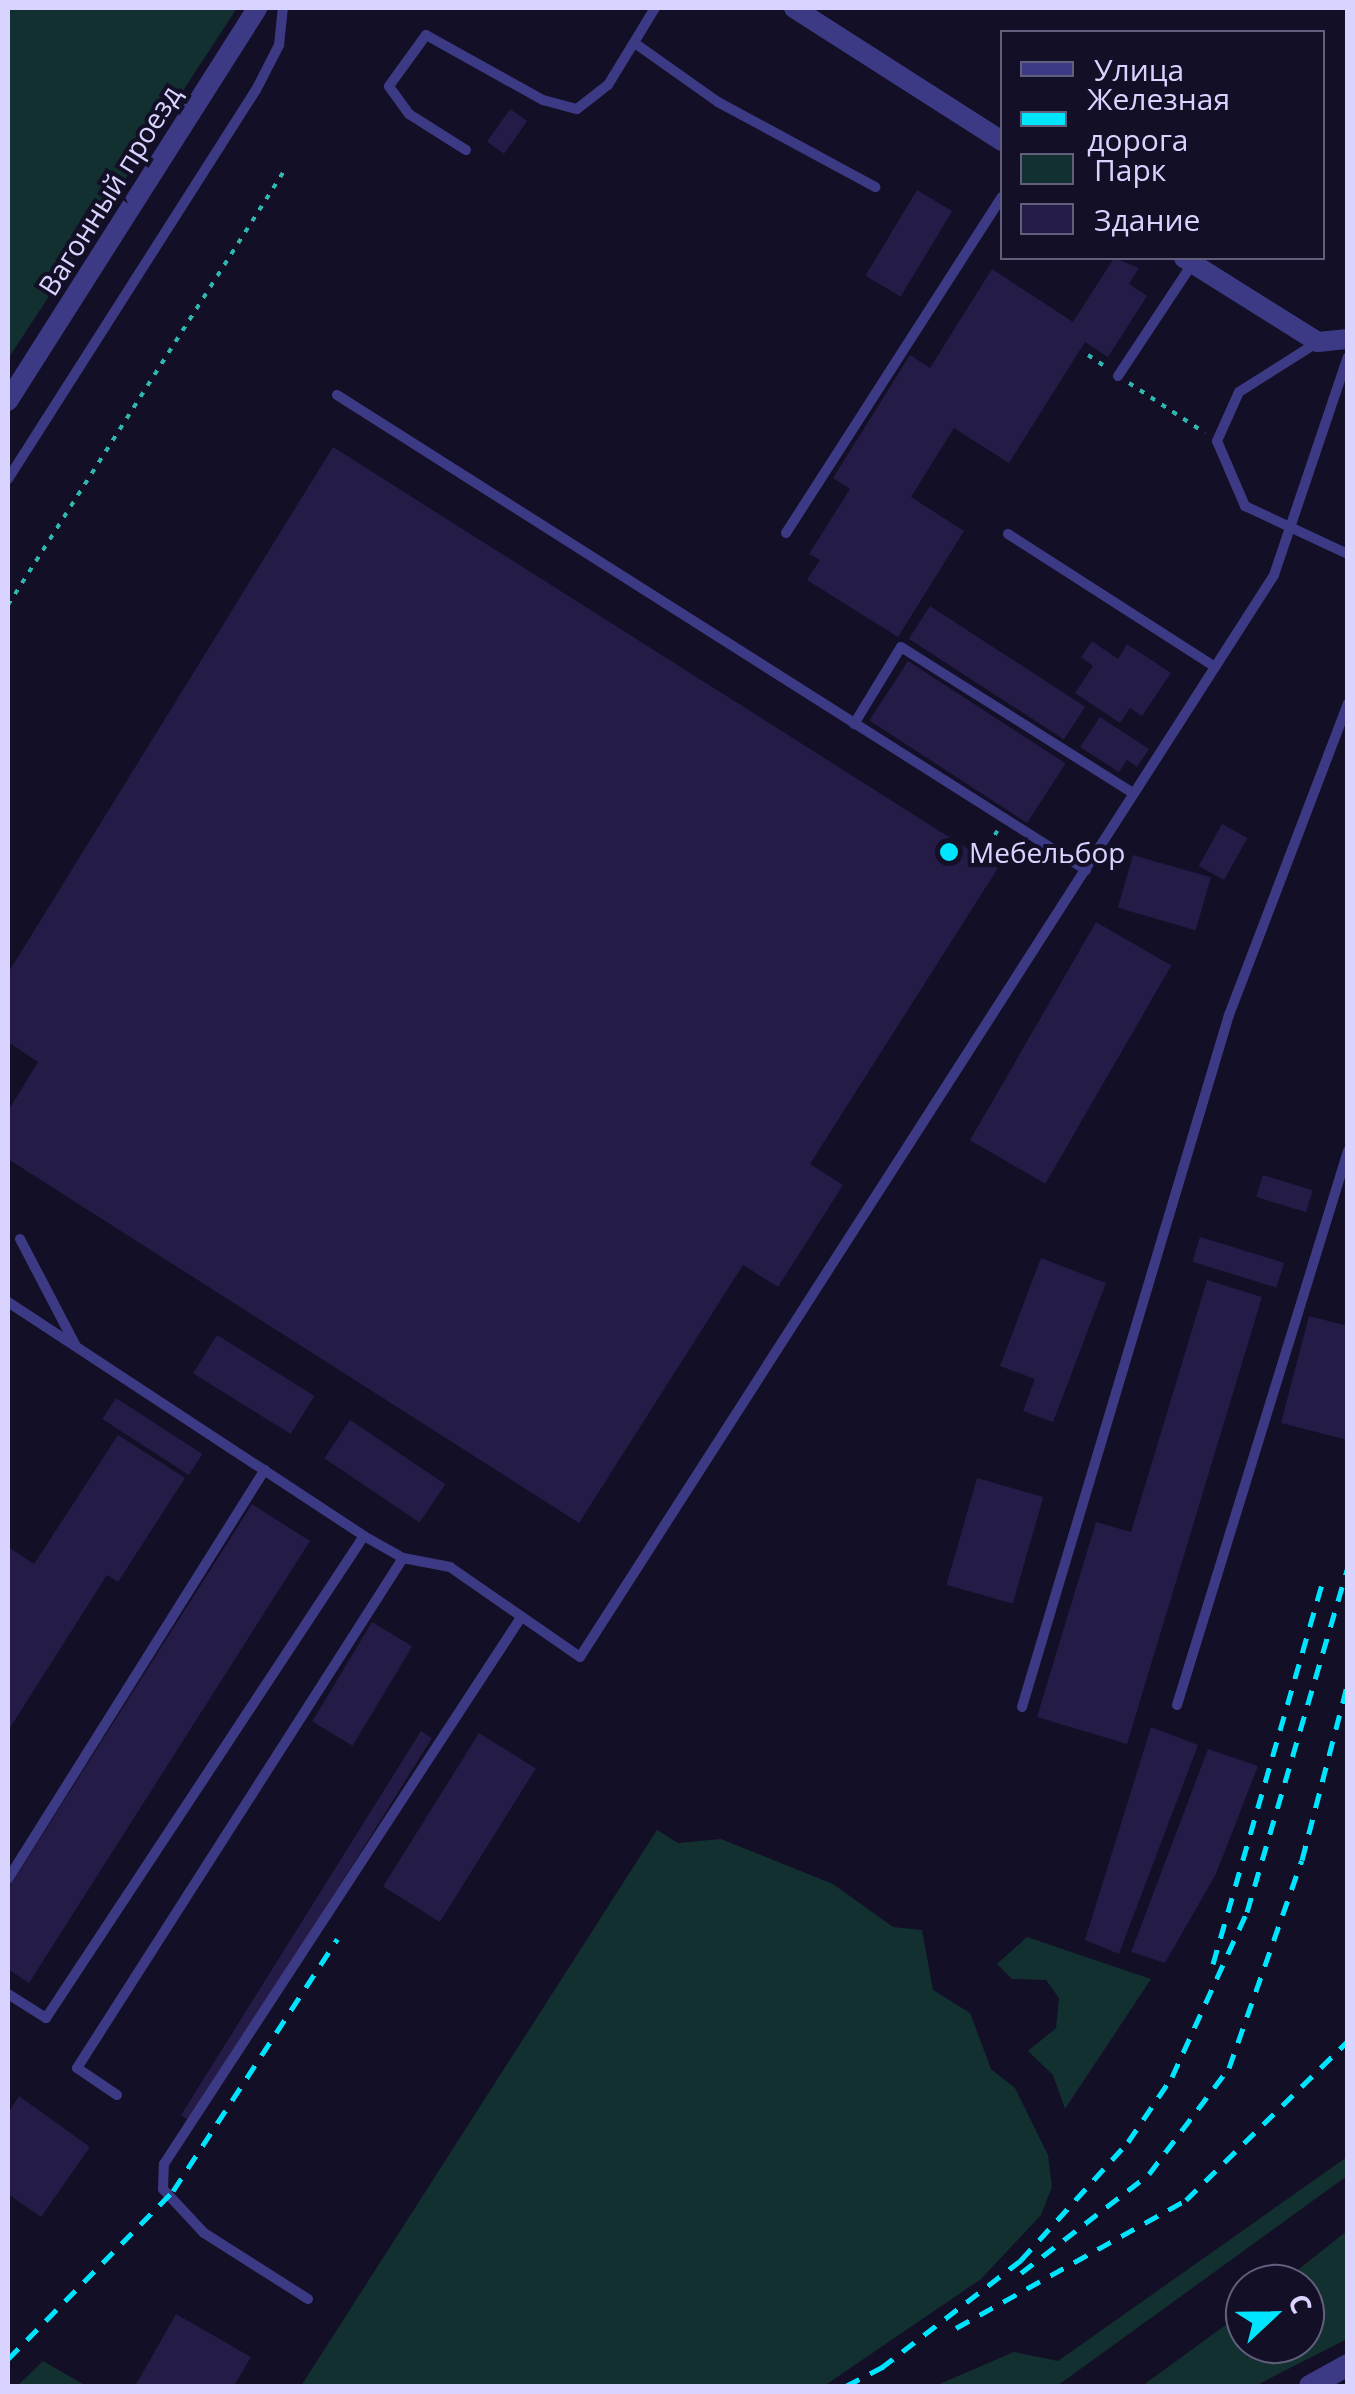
<!DOCTYPE html>
<html>
<head>
<meta charset="utf-8">
<style>
	body { margin:0 }
	#map { position:relative; width:1355px; height:2394px; overflow:hidden; background:#130f26; font-family:"Open Sans",sans-serif }
	div>[style] { position:absolute }
	[style*='--x'] { left:calc(var(--x)*1px); top:calc(var(--y)*1px); width:calc(var(--w)*1px); rotate:calc(var(--a)*1deg) }
	.green>* { inset:0; background:#12302f }
	.building>* { inset:0; background:#241b47; transform-origin:0 0 }
	.path>* { height:4px; margin-top:-2px; transform-origin:0; background:repeating-linear-gradient(90deg,#2fb8b0 0 5px,transparent 0 13px) }
	.service>* { height:10px; margin:-5px; padding:0 5px; transform-origin:5px; border-radius:5px; background:#3d3a85 }
	.minor>* { height:20px; margin:-10px; padding:0 10px; transform-origin:10px; border-radius:10px; background:#3d3a85 }
	.tertiary>* { height:22px; margin:-11px; padding:0 11px; transform-origin:11px; border-radius:11px; background:#3d3a85 }
	.rail>* { height:5px; margin-top:-2.5px; transform-origin:0; background:repeating-linear-gradient(90deg,#00e5ff 0 15px,transparent 0 27px) }
	.dots>* { width:28px; height:28px; translate:-50% -50%; box-sizing:border-box; border:5px solid #130f26; border-radius:50% }
	span { translate:-50% -50%; white-space:nowrap; text-align:center; line-height:1.15; -webkit-text-stroke:8px #130f26; paint-order:stroke }
	.street-label { font-size:28px; color:#d9d4ff }
	.poi-label { font-size:28px; color:#d9d4ff }
	.left { translate:0 -50%; text-align:left }
	.frame { position:absolute; inset:0; border:10px solid #d9d4ff; pointer-events:none }
	.legend { position:absolute; left:1000px; top:30px; width:325px; height:230px; box-sizing:border-box; background:#130f26; border:2px solid #625e7d; margin:0; padding:12px 18px; list-style:none; font-size:30px; color:#d9d4ff }
	.legend li { display:flex; align-items:center; gap:20px; height:50px }
	.legend b { width:50px; border:2px solid #625e7d }
	.north { position:absolute; left:1225px; top:2264px; width:100px; height:100px; box-sizing:border-box; background:#130f26; border:2px solid #625e7d; border-radius:50%; rotate:68deg; font-size:28px; font-weight:700; line-height:40px; text-align:center; color:#d9d4ff }
	.north::after { content:''; display:block; margin:auto; width:35px; height:45px; background:#00e5ff; clip-path:polygon(50% 0,100% 100%,50% 72%,0 100%) }
</style>
</head>
<body>
<div id="map">
	<div class="green">
		<div style="clip-path:polygon(8px 8px,237px 8px,8px 359px)"></div>
		<div style="clip-path:polygon(657px 1830px,678px 1843px,721px 1839px,833px 1884px,893px 1927px,922px 1930px,933px 1990px,970px 2013px,991px 2069px,1015px 2088px,1048px 2155px,1052px 2187px,1041px 2215px,981px 2279px,824px 2386px,301px 2386px)"></div>
		<div style="clip-path:polygon(1027px 1937px,1151px 1979px,1065px 2109px,1053px 2075px,1028px 2051px,1056px 2028px,1059px 1998px,1046px 1980px,1012px 1979px,997px 1964px)"></div>
		<div style="clip-path:polygon(1347px 2157px,1347px 2176px,1057px 2386px,935px 2386px,1014px 2352px,1058px 2361px)"></div>
		<div style="clip-path:polygon(1347px 2231px,1347px 2339px,1255px 2386px,1142px 2386px,1245px 2311px,1245px 2344px,1305px 2344px,1305px 2284px,1280px 2284px)"></div>
		<div style="clip-path:polygon(43px 2361px,86px 2386px,17px 2386px)"></div>
	</div>
	<div class="building">
		<div style="left:510px;top:109px;width:21px;height:40px;rotate:35deg"></div>
		<div style="left:917px;top:190px;width:41px;height:100px;rotate:31deg"></div>
		<div style="clip-path:polygon(1114px 258px,1139px 268px,1129px 284px,1147px 296px,1108px 357px,1085px 342px,1009px 463px,954px 428px,911px 497px,964px 531px,898px 637px,807px 580px,820px 560px,809px 554px,850px 489px,833px 478px,910px 355px,930px 368px,992px 269px,1073px 322px)"></div>
		<div style="clip-path:polygon(333px 447px,998px 868px,810px 1164px,843px 1185px,778px 1287px,743px 1265px,579px 1523px,8px 1159px,8px 1111px,38px 1062px,8px 1042px,8px 973px)"></div>
		<div style="left:930px;top:606px;width:185px;height:39px;rotate:33deg"></div>
		<div style="clip-path:polygon(1092px 641px,1118px 659px,1127px 644px,1171px 673px,1142px 716px,1130px 708px,1120px 723px,1075px 693px,1093px 666px,1081px 657px)"></div>
		<div style="left:908px;top:661px;width:188px;height:71px;rotate:33deg"></div>
		<div style="clip-path:polygon(1100px 717px,1149px 749px,1137px 767px,1127px 760px,1119px 772px,1080px 747px)"></div>
		<div style="left:1222px;top:824px;width:29px;height:48px;rotate:29deg"></div>
		<div style="left:1133px;top:855px;width:81px;height:55px;rotate:16deg"></div>
		<div style="left:1096px;top:922px;width:87px;height:252px;rotate:30deg"></div>
		<div style="left:1263px;top:1175px;width:52px;height:23px;rotate:17deg"></div>
		<div style="left:1200px;top:1237px;width:88px;height:26px;rotate:17deg"></div>
		<div style="clip-path:polygon(1041px 1258px,1106px 1283px,1053px 1422px,1023px 1411px,1035px 1379px,1000px 1366px)"></div>
		<div style="clip-path:polygon(1207px 1280px,1262px 1297px,1127px 1744px,1037px 1717px,1096px 1522px,1131px 1532px)"></div>
		<div style="clip-path:polygon(1309px 1316px,1348px 1326px,1348px 1440px,1281px 1423px)"></div>
		<div style="left:217px;top:1335px;width:115px;height:45px;rotate:32deg"></div>
		<div style="left:116px;top:1398px;width:103px;height:25px;rotate:33deg"></div>
		<div style="left:350px;top:1420px;width:115px;height:46px;rotate:34deg"></div>
		<div style="clip-path:polygon(118px 1435px,185px 1478px,118px 1582px,107px 1575px,8px 1731px,8px 1547px,34px 1564px)"></div>
		<div style="left:977px;top:1478px;width:69px;height:111px;rotate:16deg"></div>
		<div style="clip-path:polygon(252px 1504px,310px 1541px,29px 1983px,8px 1969px,8px 1889px)"></div>
		<div style="left:372px;top:1622px;width:47px;height:116px;rotate:31deg"></div>
		<div style="clip-path:polygon(1151px 1727px,1198px 1745px,1119px 1954px,1085px 1940px)"></div>
		<div style="left:421px;top:1731px;width:13px;height:453px;rotate:32deg"></div>
		<div style="left:479px;top:1733px;width:67px;height:181px;rotate:32deg"></div>
		<div style="clip-path:polygon(1208px 1749px,1258px 1766px,1216px 1874px,1165px 1963px,1131px 1952px)"></div>
		<div style="clip-path:polygon(19px 2096px,90px 2147px,41px 2217px,8px 2194px,8px 2113px)"></div>
		<div style="clip-path:polygon(176px 2314px,251px 2357px,234px 2386px,135px 2386px)"></div>
	</div>
	<div class="path">
		<div style="--x:1088;--y:355;--w:25;--a:34"></div>
		<div style="--x:1129;--y:383;--w:91;--a:33.3"></div>
		<div style="--x:8;--y:605;--w:518;--a:-57.54"></div>
		<div style="--x:981;--y:857;--w:31;--a:-58"></div>
	</div>
	<div class="service">
		<div style="--x:636;--y:44;--w:100;--a:35.3"></div>
		<div style="--x:718;--y:102;--w:179;--a:28.4"></div>
		<div style="--x:466;--y:150;--w:67;--a:-147.7"></div>
		<div style="--x:409;--y:114;--w:34;--a:-126"></div>
		<div style="--x:389;--y:86;--w:63;--a:-54"></div>
		<div style="--x:426;--y:35;--w:134;--a:29.1"></div>
		<div style="--x:543;--y:100;--w:35;--a:15"></div>
		<div style="--x:577;--y:109;--w:39;--a:-38"></div>
		<div style="--x:608;--y:85;--w:90;--a:-58.6"></div>
		<div style="--x:1318;--y:342;--w:93;--a:147.7"></div>
		<div style="--x:1239;--y:392;--w:54;--a:114.2"></div>
		<div style="--x:1217;--y:441;--w:71;--a:66.7"></div>
		<div style="--x:1245;--y:506;--w:114;--a:25"></div>
		<div style="--x:1118;--y:376;--w:134;--a:-56.5"></div>
		<div style="--x:337;--y:395;--w:887;--a:32.38"></div>
		<div style="--x:8;--y:479;--w:461;--a:-57.5"></div>
		<div style="--x:256;--y:90;--w:51;--a:-62.9"></div>
		<div style="--x:279;--y:45;--w:37;--a:-84"></div>
		<div style="--x:786;--y:533;--w:399;--a:-57.3"></div>
		<div style="--x:1008;--y:534;--w:246;--a:32.7"></div>
		<div style="--x:854;--y:724;--w:90;--a:-58.6"></div>
		<div style="--x:901;--y:647;--w:275;--a:32.2"></div>
		<div style="--x:20;--y:1239;--w:119;--a:62.4"></div>
		<div style="--x:8;--y:1302;--w:426;--a:33.3"></div>
		<div style="--x:364;--y:1536;--w:45;--a:29.4"></div>
		<div style="--x:403;--y:1558;--w:48;--a:10.8"></div>
		<div style="--x:450;--y:1567;--w:158;--a:34.7"></div>
		<div style="--x:580;--y:1657;--w:1285;--a:-57.32"></div>
		<div style="--x:1274;--y:575;--w:230;--a:-71.3"></div>
		<div style="--x:1177;--y:1705;--w:580;--a:-72.85"></div>
		<div style="--x:1022;--y:1707;--w:722;--a:-73.35"></div>
		<div style="--x:1229;--y:1015;--w:334;--a:-69.1"></div>
		<div style="--x:8;--y:1879;--w:483;--a:-57.9"></div>
		<div style="--x:8;--y:1994;--w:45;--a:32.3"></div>
		<div style="--x:46;--y:2018;--w:577;--a:-56.59"></div>
		<div style="--x:117;--y:2095;--w:48;--a:-146"></div>
		<div style="--x:77;--y:2068;--w:605;--a:-57.41"></div>
		<div style="--x:308;--y:2299;--w:123;--a:-147.6"></div>
		<div style="--x:204;--y:2233;--w:60;--a:-133"></div>
		<div style="--x:163;--y:2189;--w:25;--a:-88"></div>
		<div style="--x:164;--y:2164;--w:651;--a:-56.85"></div>
	</div>
	<div class="minor">
		<div style="--x:794;--y:8;--w:247;--a:32.6"></div>
		<div style="--x:1184;--y:258;--w:158;--a:32.1"></div>
		<div style="--x:1318;--y:342;--w:30;--a:-6"></div>
		<div style="--x:8;--y:401;--w:465;--a:-57.6"></div>
	</div>
	<div class="tertiary">
		<div style="--x:1310;--y:2386;--w:43;--a:-28.9"></div>
	</div>
	<div class="rail">
		<div style="--x:1213;--y:1964;--w:403;--a:-74"></div>
		<div style="--x:1021;--y:2273;--w:162;--a:-37.7"></div>
		<div style="--x:1149;--y:2174;--w:133;--a:-53"></div>
		<div style="--x:1229;--y:2068;--w:220;--a:-70.7"></div>
		<div style="--x:1302;--y:1860;--w:184;--a:-75.5"></div>
		<div style="--x:956;--y:2328;--w:263;--a:-29.1"></div>
		<div style="--x:1186;--y:2200;--w:227;--a:-44.5"></div>
		<div style="--x:8;--y:2359;--w:235;--a:-45.5"></div>
		<div style="--x:173;--y:2191;--w:301;--a:-56.9"></div>
		<div style="--x:881;--y:2368;--w:177;--a:-37.6"></div>
		<div style="--x:1021;--y:2260;--w:159;--a:-47.8"></div>
		<div style="--x:1128;--y:2142;--w:78;--a:-55.9"></div>
		<div style="--x:1172;--y:2077;--w:181;--a:-65.6"></div>
		<div style="--x:1247;--y:1912;--w:359;--a:-73.7"></div>
		<div style="--x:846;--y:2386;--w:54;--a:-27.5"></div>
	</div>
	<div class="dots">
		<div style="left:949px;top:852px;background:#00e5ff"></div>
	</div>
	<div class="street-label">
		<span style="left:109px;top:190px;rotate:-58deg">Вагонный проезд</span>
	</div>
	<div class="poi-label">
		<span class="left" style="left:969px;top:852px">Мебельбор</span>
	</div>
	<div class="frame"></div>
	<ul class="legend">
	<li><b style="height:12px;background:#3d3a85"></b>Улица</li>
	<li><b style="height:12px;background:#00e5ff"></b>Железная дорога</li>
	<li><b style="height:28px;background:#12302f"></b>Парк</li>
	<li><b style="height:28px;background:#241b47"></b>Здание</li>
	</ul>
	<div class="north">С</div>
</div>
</body>
</html>
